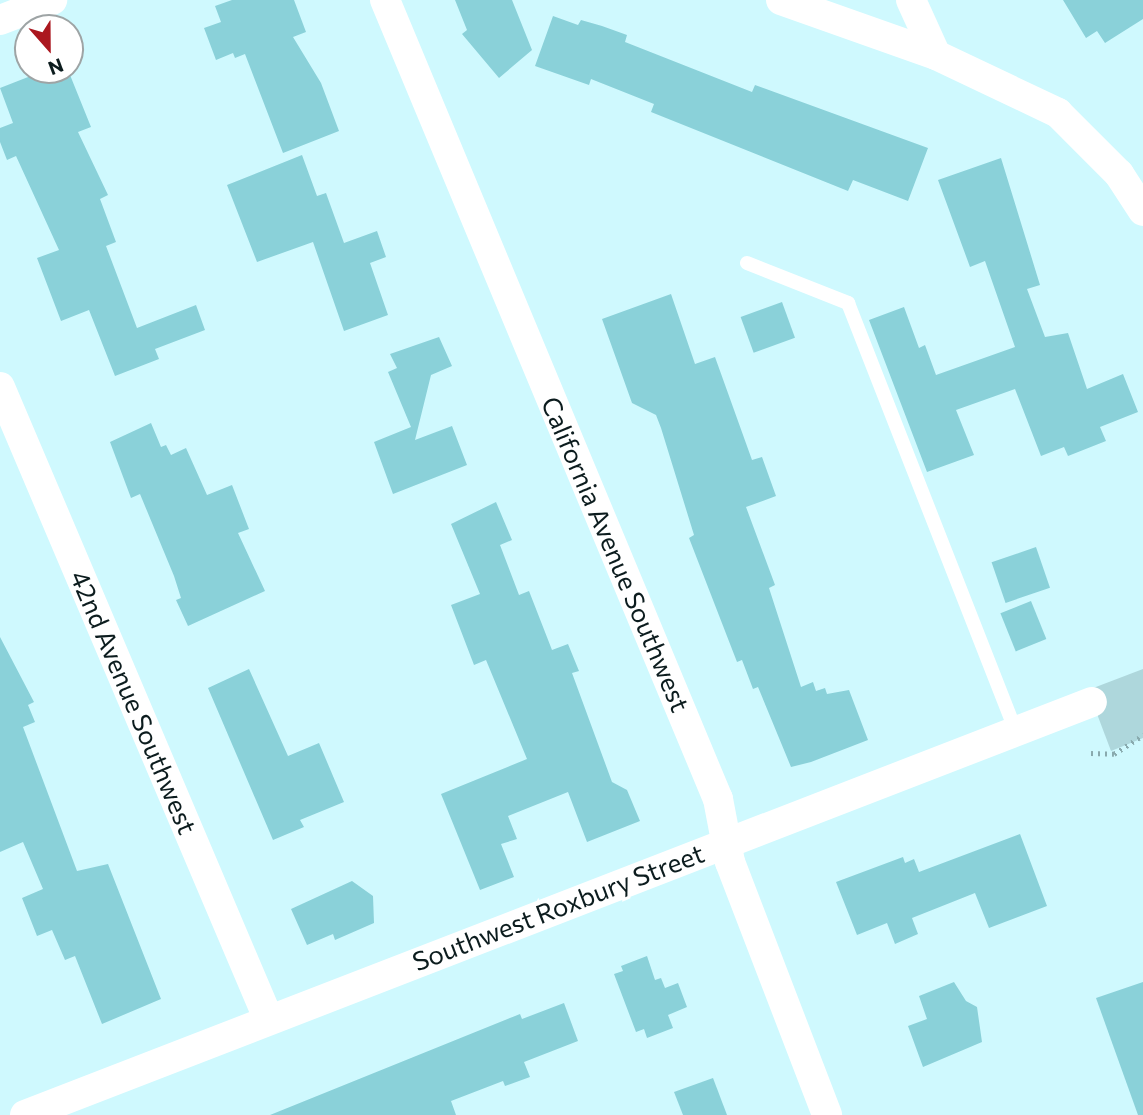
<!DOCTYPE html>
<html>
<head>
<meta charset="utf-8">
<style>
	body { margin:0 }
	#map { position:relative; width:1143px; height:1115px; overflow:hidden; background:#cff9fe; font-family:Commissioner,sans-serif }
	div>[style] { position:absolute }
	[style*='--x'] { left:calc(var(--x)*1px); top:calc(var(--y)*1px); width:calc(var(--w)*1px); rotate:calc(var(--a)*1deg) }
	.green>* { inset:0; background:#aed7dc }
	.building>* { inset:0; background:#8ad1d9; transform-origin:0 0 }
	.path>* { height:4.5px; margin-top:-2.25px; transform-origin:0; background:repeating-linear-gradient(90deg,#89aaae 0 2px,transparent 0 7px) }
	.service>* { height:14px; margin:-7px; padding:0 7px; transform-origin:7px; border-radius:7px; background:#fff }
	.minor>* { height:30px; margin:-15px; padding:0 15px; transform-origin:15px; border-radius:15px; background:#fff }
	span { translate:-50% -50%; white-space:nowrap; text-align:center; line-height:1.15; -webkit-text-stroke:6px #fff; paint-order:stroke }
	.street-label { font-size:26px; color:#0c1c1e }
	.north { position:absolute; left:14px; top:14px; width:70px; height:70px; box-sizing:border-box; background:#fff; border:2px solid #9ea4a5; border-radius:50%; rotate:159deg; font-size:19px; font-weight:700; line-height:28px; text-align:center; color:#0c1c1e }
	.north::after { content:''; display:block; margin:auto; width:24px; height:32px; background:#ab171f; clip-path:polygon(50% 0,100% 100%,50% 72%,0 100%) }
</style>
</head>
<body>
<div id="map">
	<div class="green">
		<div style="clip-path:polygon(1143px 669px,1143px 738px,1111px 751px,1088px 690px)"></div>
	</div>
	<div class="building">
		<div style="clip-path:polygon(232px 0,294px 0,306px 32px,293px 37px,321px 83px,339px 131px,283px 153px,245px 54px,235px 58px,233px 53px,216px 60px,204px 28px,221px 22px,215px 6px)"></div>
		<div style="clip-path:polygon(455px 0,512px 0,532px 50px,499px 78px,462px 34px,467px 30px)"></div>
		<div style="clip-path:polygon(1063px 0,1143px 0,1143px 19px,1105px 43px,1097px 31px,1086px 38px)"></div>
		<div style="clip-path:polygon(553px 16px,578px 25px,581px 20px,602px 26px,627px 35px,625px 42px,752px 92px,755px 85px,928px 148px,908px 201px,853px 180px,848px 191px,651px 112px,654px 104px,591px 79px,589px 85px,535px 66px)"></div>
		<div style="clip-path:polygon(46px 70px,68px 70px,91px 127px,78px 132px,108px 195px,100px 199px,116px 242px,106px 246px,137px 328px,196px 305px,205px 330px,155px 349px,159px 359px,115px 376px,89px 310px,61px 321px,37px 258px,59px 250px,16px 156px,7px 160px,0 142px,0 128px,13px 123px,0 88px)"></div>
		<div style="clip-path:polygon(302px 155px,317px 196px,326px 193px,344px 243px,377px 231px,386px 257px,370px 263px,388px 315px,344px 331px,313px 242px,257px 262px,227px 185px)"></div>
		<div style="clip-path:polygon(1001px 158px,1040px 285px,1027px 289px,1045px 337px,1068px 333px,1087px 389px,1123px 374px,1138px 412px,1100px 427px,1106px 441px,1068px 456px,1064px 447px,1041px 456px,1015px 389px,956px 410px,974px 455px,927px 472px,869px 320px,904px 307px,919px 348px,925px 345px,936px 375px,1015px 347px,985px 261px,970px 267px,938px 180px)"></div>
		<div style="clip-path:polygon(671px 294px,695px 364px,715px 357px,752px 460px,762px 457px,776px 496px,746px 507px,775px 585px,769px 588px,801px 687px,813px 682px,816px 691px,825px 688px,827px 694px,849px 690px,868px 740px,811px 762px,791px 767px,758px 687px,753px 689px,742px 660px,737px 662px,689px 538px,694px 535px,661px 428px,656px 415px,632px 403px,602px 319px)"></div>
		<div style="left:782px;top:302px;width:38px;height:44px;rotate:70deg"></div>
		<div style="clip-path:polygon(439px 337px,452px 366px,431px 375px,415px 440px,452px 426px,467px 465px,393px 494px,374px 442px,411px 427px,388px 372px,397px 368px,390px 354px)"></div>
		<div style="clip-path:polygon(151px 423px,161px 447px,166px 445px,171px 455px,186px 448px,207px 495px,232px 485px,249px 529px,238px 533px,265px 591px,188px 626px,176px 600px,181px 598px,174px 576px,140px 494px,131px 498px,110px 442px)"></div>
		<div style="clip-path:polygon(496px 502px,512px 540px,500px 545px,519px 595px,529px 591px,552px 650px,568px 644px,579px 671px,572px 673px,612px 782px,627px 790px,640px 821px,587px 842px,568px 792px,508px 816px,517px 839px,501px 844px,514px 877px,480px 890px,441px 794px,527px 759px,486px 660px,474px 665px,451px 605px,480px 594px,451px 524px)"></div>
		<div style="left:1036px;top:547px;width:43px;height:47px;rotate:71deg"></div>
		<div style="left:1031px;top:601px;width:41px;height:33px;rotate:68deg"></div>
		<div style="clip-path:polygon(0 637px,34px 702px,28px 705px,35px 722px,23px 727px,77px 871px,108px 864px,161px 999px,102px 1024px,75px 956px,65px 960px,52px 930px,37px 936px,22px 898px,43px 889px,23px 842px,0 852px)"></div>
		<div style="clip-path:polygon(249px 669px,288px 756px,319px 743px,344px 802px,300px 820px,304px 827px,273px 840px,208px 688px)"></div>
		<div style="clip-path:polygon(1020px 834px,1047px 906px,989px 928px,975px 893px,912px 918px,918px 934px,895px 944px,887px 923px,857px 935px,836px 882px,903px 857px,905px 863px,914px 859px,919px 872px)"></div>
		<div style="clip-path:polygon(352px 881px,373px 896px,374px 923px,335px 940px,333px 934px,307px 945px,291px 909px)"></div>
		<div style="clip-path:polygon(647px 956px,655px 980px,661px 978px,665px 988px,678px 983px,687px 1007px,668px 1015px,673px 1028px,647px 1038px,644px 1029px,636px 1032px,614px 974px,623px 971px,621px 966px)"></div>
		<div style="clip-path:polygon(954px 982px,966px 1001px,977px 1007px,982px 1042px,923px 1067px,908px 1026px,927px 1019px,919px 996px)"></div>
		<div style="clip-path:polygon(1143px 982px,1143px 1115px,1138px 1115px,1096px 998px)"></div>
		<div style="clip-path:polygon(564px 1003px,578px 1041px,524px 1062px,530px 1077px,505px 1086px,503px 1081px,451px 1101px,456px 1115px,270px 1115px,520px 1014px,522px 1019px)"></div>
		<div style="clip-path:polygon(713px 1078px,727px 1115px,683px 1115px,674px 1092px)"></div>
	</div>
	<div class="path">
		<div style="--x:1091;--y:753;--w:23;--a:2"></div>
		<div style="--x:1114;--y:754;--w:35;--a:-33"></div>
	</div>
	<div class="service">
		<div style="--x:747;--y:263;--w:109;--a:21.6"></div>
		<div style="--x:848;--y:303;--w:460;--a:68.6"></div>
	</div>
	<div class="minor">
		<div style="--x:385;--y:0;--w:866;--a:67.38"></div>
		<div style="--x:718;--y:799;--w:64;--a:79.2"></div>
		<div style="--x:730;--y:862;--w:271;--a:69"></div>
		<div style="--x:781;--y:0;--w:164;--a:19.5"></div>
		<div style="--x:911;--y:0;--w:60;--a:65.6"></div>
		<div style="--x:936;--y:55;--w:135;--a:25.4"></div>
		<div style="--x:1058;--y:113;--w:86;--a:45"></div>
		<div style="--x:1119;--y:174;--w:44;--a:57"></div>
		<div style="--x:0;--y:20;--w:56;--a:-21"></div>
		<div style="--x:0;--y:387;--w:686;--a:66.99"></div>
		<div style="--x:25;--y:1115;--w:1144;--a:-21.16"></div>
	</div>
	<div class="street-label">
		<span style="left:616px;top:554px;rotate:67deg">California Avenue Southwest</span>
		<span style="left:134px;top:702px;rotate:67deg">42nd Avenue Southwest</span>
		<span style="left:558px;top:907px;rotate:-21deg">Southwest Roxbury Street</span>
	</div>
	<div class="north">N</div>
</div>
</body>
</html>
